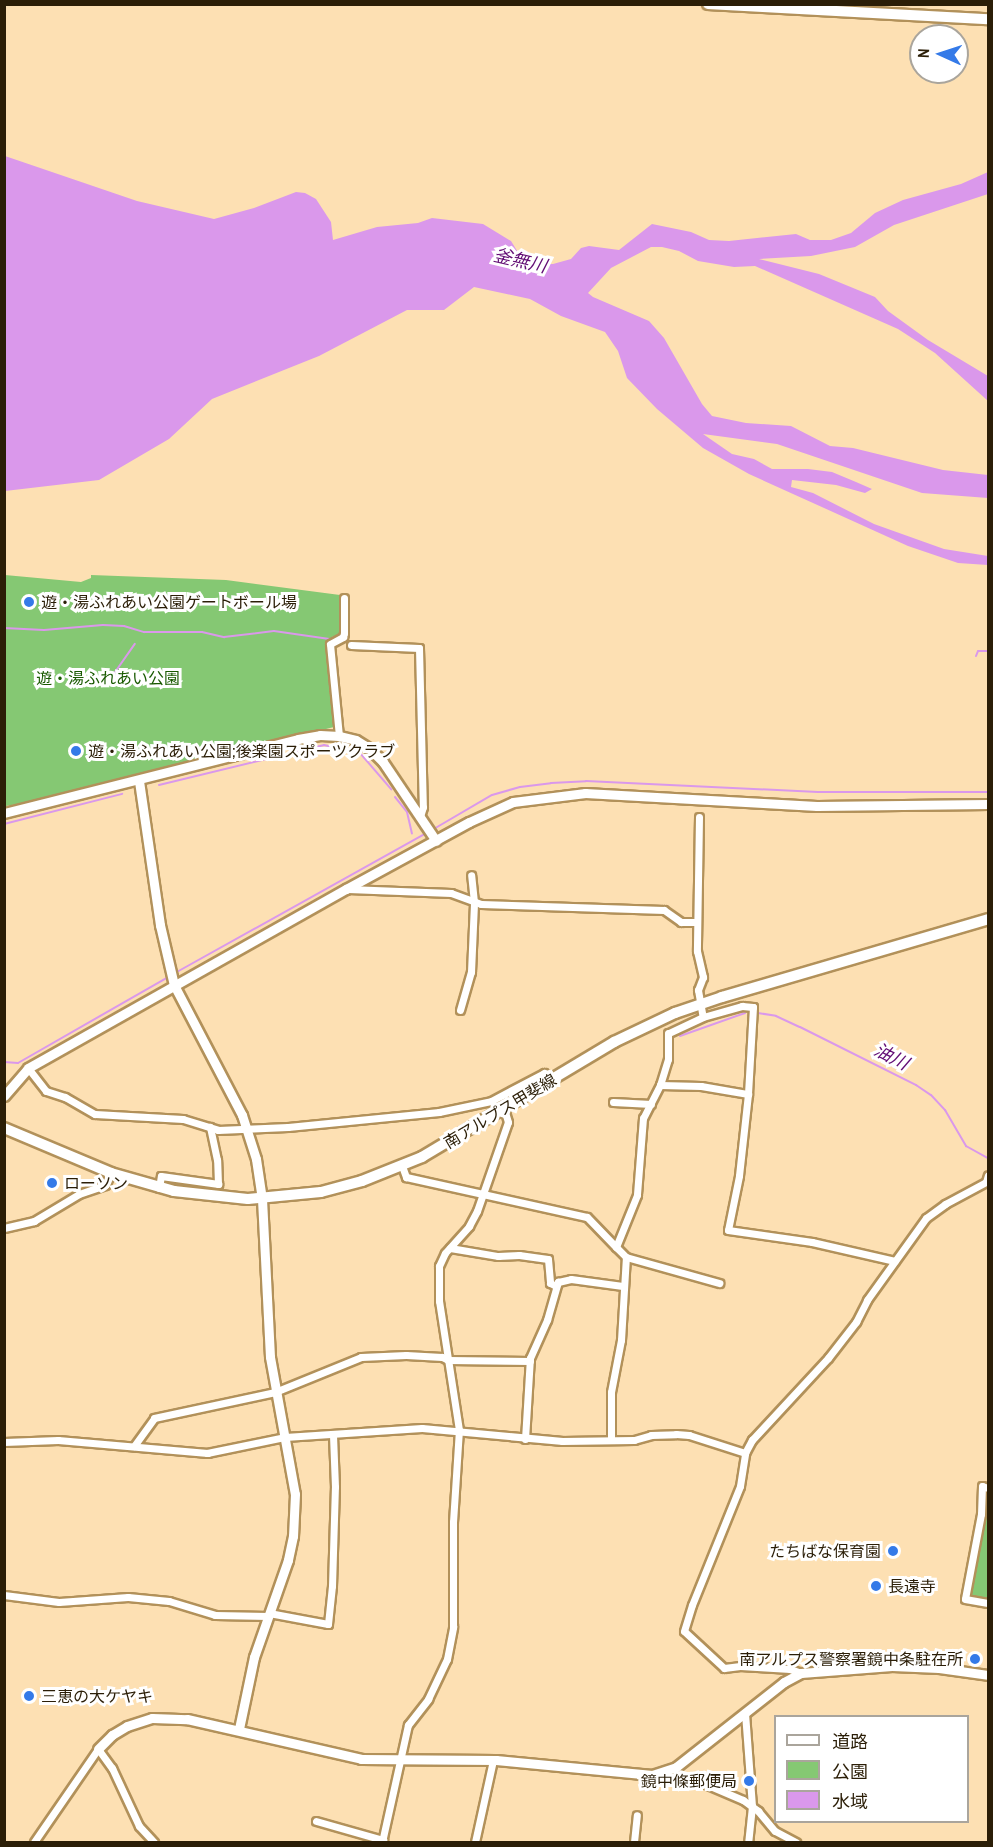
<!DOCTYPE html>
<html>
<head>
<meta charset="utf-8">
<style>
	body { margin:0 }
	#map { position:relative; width:993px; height:1847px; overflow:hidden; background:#fde0b3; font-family:"Archivo Narrow","Noto Sans JP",sans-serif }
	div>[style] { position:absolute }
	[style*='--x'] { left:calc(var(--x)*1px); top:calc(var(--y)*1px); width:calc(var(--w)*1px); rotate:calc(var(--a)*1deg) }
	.green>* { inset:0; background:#85c873 }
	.water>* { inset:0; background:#da98eb }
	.stream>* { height:2px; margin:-1px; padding:0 1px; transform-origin:1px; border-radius:1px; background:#da98eb }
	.roads { filter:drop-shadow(2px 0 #b2915a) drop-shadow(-2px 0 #b2915a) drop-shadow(0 2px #b2915a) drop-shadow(0 -2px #b2915a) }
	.minor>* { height:7px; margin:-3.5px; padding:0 3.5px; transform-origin:3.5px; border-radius:3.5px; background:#fff }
	.tertiary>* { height:9px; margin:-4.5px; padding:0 4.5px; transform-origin:4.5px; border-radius:4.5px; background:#fff }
	.secondary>* { height:10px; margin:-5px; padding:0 5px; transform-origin:5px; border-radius:5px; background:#fff }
	.dots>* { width:16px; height:16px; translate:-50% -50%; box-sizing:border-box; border:3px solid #fff; border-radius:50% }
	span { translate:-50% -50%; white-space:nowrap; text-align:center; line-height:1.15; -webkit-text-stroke:6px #fff; paint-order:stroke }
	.poi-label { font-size:16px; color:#2b1e07 }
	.left { translate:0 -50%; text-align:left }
	.right { translate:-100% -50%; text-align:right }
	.park-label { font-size:16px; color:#195a00 }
	.street-label { font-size:16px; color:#2b1e07 }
	.water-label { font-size:18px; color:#620d74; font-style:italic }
	.frame { position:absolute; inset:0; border:6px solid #2b1e07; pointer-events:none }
	.legend { position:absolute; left:774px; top:1715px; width:195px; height:108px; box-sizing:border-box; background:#fff; border:2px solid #aaa59c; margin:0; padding:8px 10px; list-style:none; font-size:18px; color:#2b1e07 }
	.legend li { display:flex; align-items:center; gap:12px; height:30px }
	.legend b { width:30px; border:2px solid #aaa59c }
	.north { position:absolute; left:909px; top:24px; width:60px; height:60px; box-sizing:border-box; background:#fff; border:2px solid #aaa59c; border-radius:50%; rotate:273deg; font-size:16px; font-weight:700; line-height:24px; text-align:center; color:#2b1e07 }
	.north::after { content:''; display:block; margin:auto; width:21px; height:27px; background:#347ae8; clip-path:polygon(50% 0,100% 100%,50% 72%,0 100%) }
</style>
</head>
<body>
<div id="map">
	<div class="green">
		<div style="clip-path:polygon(5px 575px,81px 582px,91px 578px,91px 575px,226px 580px,340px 595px,340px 634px,332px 637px,334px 727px,41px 800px,6px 806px)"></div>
		<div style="clip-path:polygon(987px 1487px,988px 1488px,988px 1603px,965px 1599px)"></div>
	</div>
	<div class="water">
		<div style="clip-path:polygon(5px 156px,137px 201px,214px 219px,254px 208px,296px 192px,305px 193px,316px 199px,331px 222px,333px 240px,377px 227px,418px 223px,432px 218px,483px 224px,511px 241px,524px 262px,529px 264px,553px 264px,571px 259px,581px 248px,589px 246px,619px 250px,652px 224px,691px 232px,709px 240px,729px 241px,796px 234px,810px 240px,831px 240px,851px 233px,875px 213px,903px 200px,961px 184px,988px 172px,988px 194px,894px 225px,855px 247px,811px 256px,759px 259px,819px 274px,875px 297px,888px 311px,928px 340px,988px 376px,988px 401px,935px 353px,898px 329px,755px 266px,734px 267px,698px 261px,679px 251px,662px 247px,651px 247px,611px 268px,588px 293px,593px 297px,649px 321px,664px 338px,702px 404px,712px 416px,746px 423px,791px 426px,830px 446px,853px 448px,943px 470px,988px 475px,988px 498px,922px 493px,777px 444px,703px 434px,732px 454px,754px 459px,772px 469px,808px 469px,832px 472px,856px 482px,872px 489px,865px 493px,836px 485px,792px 480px,791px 487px,813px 493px,874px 524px,944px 549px,988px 556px,988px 565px,958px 563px,908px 546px,749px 474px,703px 448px,657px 409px,627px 378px,618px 351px,605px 332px,561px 316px,530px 299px,474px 287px,444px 310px,407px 310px,319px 356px,212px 399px,169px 439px,99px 480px,5px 491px)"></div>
	</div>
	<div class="stream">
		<div style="--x:4;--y:628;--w:40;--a:2.9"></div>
		<div style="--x:44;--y:630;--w:59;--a:-4.8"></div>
		<div style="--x:103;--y:625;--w:21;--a:3"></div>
		<div style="--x:124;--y:626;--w:21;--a:17"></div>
		<div style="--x:144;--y:632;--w:58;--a:0"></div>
		<div style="--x:202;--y:632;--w:23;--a:13"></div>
		<div style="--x:224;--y:637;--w:50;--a:-6.8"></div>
		<div style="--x:274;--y:631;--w:56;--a:8.3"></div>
		<div style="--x:976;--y:656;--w:5;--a:-68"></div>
		<div style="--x:978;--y:651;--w:10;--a:0"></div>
		<div style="--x:113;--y:675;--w:38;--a:-55"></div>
		<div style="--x:159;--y:785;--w:170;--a:-13.6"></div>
		<div style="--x:324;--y:745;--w:37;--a:13"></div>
		<div style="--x:360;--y:753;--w:48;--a:49.3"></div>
		<div style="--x:395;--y:797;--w:19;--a:51"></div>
		<div style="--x:407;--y:812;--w:22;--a:77"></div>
		<div style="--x:4;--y:824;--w:122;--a:-14.3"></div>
		<div style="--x:432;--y:830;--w:69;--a:-30.3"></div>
		<div style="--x:492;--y:795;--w:29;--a:-16"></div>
		<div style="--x:520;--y:787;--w:31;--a:-7"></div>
		<div style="--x:551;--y:783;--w:35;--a:-3"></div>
		<div style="--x:586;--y:781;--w:232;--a:2.7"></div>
		<div style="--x:818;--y:792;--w:170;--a:0"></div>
		<div style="--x:175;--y:973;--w:288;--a:-29.1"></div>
		<div style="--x:758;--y:1013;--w:18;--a:9"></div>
		<div style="--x:776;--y:1016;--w:26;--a:25"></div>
		<div style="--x:800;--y:1027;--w:130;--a:26.6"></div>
		<div style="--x:916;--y:1085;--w:18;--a:34"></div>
		<div style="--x:931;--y:1095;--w:21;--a:47"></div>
		<div style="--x:945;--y:1110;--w:42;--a:59.7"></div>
		<div style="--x:966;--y:1146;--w:25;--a:29"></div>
		<div style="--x:680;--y:1036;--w:69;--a:-19.5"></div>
		<div style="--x:4;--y:1062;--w:14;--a:4"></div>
		<div style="--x:18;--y:1063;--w:175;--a:-29.8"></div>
	</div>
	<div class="roads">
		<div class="minor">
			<div style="--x:351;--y:645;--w:68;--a:2.5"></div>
			<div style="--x:419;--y:648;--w:159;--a:88.6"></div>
			<div style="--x:423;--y:807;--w:9;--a:108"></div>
			<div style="--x:339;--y:736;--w:92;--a:-95.6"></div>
			<div style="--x:330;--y:644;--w:15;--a:-28"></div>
			<div style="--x:343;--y:637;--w:4;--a:-76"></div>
			<div style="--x:344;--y:633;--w:35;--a:-90"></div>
			<div style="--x:699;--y:817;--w:134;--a:90.9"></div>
			<div style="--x:697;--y:951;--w:27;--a:77"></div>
			<div style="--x:703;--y:977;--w:14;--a:111"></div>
			<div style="--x:698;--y:990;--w:27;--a:80"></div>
			<div style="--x:703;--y:1017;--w:38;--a:155"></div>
			<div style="--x:668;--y:1033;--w:26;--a:90"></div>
			<div style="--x:668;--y:1059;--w:27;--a:107"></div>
			<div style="--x:660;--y:1085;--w:37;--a:117"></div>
			<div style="--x:643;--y:1118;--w:77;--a:94.5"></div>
			<div style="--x:637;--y:1195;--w:56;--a:112"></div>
			<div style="--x:616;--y:1247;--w:14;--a:45"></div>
			<div style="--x:626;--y:1257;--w:97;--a:15.6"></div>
			<div style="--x:348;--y:889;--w:103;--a:2.2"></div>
			<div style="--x:451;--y:893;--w:32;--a:20"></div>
			<div style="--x:481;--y:904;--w:183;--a:1.9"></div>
			<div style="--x:664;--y:910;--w:21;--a:35"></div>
			<div style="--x:681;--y:922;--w:15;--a:0"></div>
			<div style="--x:460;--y:1010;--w:40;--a:-74"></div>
			<div style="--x:471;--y:972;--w:70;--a:-87.5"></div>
			<div style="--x:474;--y:902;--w:27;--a:-96"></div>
			<div style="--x:703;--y:1017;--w:41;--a:-15.8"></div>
			<div style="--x:742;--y:1006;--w:11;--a:5"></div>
			<div style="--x:753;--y:1007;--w:87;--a:93.3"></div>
			<div style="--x:748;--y:1094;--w:82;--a:96.3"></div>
			<div style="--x:739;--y:1176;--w:55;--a:101.5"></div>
			<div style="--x:728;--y:1230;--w:85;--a:8.1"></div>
			<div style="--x:812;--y:1242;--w:85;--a:12.9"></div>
			<div style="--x:28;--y:1068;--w:29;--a:52"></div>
			<div style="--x:46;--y:1091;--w:20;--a:18"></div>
			<div style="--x:65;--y:1097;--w:34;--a:30"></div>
			<div style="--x:95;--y:1114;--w:88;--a:3.3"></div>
			<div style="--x:183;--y:1119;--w:37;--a:17"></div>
			<div style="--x:218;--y:1130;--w:70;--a:-2.5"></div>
			<div style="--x:288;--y:1127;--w:152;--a:-5.7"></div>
			<div style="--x:439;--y:1112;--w:53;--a:-11.9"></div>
			<div style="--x:491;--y:1101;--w:60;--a:-27.8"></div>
			<div style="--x:544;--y:1073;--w:10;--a:61"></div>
			<div style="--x:660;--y:1085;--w:41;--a:1.4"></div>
			<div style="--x:701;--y:1086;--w:48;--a:9.7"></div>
			<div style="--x:613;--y:1102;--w:38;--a:3"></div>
			<div style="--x:402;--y:1166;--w:12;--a:70"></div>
			<div style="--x:406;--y:1177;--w:185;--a:12.5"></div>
			<div style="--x:587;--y:1217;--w:42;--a:46"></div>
			<div style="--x:159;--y:1188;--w:12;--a:-81"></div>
			<div style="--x:161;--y:1176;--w:58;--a:8"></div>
			<div style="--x:218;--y:1184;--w:24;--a:-92"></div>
			<div style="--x:217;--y:1160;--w:34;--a:-102"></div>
			<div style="--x:4;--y:1228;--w:31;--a:-13"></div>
			<div style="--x:34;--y:1221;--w:52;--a:-31"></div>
			<div style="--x:79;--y:1194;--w:28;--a:-19"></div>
			<div style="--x:105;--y:1185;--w:13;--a:-63"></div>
			<div style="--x:450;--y:1248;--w:49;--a:9.5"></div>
			<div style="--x:498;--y:1256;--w:21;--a:-3"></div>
			<div style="--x:519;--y:1255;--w:29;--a:8"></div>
			<div style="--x:548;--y:1259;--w:24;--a:85"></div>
			<div style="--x:550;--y:1283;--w:7;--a:27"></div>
			<div style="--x:525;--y:1439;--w:81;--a:-86.5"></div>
			<div style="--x:530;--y:1358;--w:42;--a:-65.9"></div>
			<div style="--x:547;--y:1320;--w:40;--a:-74"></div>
			<div style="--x:558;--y:1282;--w:13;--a:-13"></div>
			<div style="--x:571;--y:1279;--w:52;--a:7.7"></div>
			<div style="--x:611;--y:1440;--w:48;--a:-90"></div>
			<div style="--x:611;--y:1392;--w:53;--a:-79.1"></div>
			<div style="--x:621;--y:1340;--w:83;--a:-86.6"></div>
			<div style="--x:4;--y:1442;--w:54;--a:-2.1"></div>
			<div style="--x:58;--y:1440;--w:150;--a:5"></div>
			<div style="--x:207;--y:1453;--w:80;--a:-11.6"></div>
			<div style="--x:285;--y:1437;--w:137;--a:-3.8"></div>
			<div style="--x:422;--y:1428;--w:141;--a:5.3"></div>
			<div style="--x:562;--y:1441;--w:72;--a:-0.8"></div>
			<div style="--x:634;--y:1440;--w:18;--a:-16"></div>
			<div style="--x:651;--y:1435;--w:25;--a:-2"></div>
			<div style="--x:676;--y:1434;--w:13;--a:4"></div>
			<div style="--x:689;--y:1435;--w:59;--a:17.8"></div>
			<div style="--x:134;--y:1446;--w:34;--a:-54"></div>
			<div style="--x:154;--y:1418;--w:124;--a:-12.1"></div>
			<div style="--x:275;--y:1392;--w:93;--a:-22.1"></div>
			<div style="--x:361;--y:1357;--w:45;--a:-2.5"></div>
			<div style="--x:406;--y:1355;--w:36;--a:3"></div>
			<div style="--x:442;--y:1357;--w:7;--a:27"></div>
			<div style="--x:448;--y:1360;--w:82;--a:0.7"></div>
			<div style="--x:988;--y:1488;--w:6;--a:-162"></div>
			<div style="--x:982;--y:1486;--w:28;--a:92"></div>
			<div style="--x:981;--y:1514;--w:86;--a:100.7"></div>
			<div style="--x:965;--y:1599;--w:23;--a:10"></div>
			<div style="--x:4;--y:1595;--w:55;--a:7.3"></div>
			<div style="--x:59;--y:1602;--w:69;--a:-4.1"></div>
			<div style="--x:128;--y:1597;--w:41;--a:5.6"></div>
			<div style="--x:169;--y:1601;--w:48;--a:16.9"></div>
			<div style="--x:215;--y:1615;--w:53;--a:1.1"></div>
			<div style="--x:269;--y:1613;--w:60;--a:10.6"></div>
			<div style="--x:328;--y:1624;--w:38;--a:-84"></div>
			<div style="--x:332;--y:1586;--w:99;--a:-88.3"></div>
			<div style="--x:335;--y:1487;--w:53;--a:-92.2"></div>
			<div style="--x:801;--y:1673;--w:12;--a:-160"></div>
			<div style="--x:790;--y:1669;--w:50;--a:-176.6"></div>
			<div style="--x:740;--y:1666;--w:16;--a:173"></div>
			<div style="--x:724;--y:1668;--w:54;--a:-137.2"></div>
			<div style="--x:684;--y:1631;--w:27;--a:-73"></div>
			<div style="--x:692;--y:1605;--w:128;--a:-68"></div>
			<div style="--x:740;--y:1486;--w:33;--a:-81"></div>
			<div style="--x:745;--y:1453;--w:15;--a:-62"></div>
			<div style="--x:752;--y:1440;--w:112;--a:-47.2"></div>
			<div style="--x:828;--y:1358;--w:46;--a:-52.1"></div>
			<div style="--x:856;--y:1322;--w:25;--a:-63"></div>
			<div style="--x:867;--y:1300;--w:101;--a:-54.3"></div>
			<div style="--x:926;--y:1218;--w:24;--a:-36"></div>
			<div style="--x:945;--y:1204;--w:47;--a:-28.2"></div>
			<div style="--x:986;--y:1182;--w:7;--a:-74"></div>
			<div style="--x:745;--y:1713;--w:93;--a:85.7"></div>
			<div style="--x:752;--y:1806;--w:36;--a:96"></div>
			<div style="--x:665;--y:1773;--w:6;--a:51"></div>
			<div style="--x:669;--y:1778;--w:27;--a:4"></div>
			<div style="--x:696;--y:1780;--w:51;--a:23.1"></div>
			<div style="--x:743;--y:1800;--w:19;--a:36"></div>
			<div style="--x:758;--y:1811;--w:26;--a:50"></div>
			<div style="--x:775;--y:1831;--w:24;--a:28"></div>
			<div style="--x:316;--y:1821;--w:70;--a:15.8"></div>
			<div style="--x:34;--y:1842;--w:113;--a:-55.5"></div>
			<div style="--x:98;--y:1749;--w:24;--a:54"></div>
			<div style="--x:112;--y:1768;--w:64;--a:65"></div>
			<div style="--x:139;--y:1826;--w:22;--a:47"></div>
			<div style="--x:382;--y:1842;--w:120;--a:-77.5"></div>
			<div style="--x:408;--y:1725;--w:33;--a:-52"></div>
			<div style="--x:428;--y:1699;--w:44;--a:-64.6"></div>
			<div style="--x:447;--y:1659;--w:33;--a:-79"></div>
			<div style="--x:453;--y:1627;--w:105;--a:-90"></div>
			<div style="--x:453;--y:1522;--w:92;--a:-86.3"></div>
			<div style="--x:459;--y:1430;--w:131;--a:-98.8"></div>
			<div style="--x:439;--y:1301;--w:35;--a:-90"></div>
			<div style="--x:439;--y:1266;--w:14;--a:-65"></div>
			<div style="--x:445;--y:1253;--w:36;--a:-48"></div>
			<div style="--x:469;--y:1226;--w:17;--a:-62"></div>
			<div style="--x:477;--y:1211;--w:94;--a:-70.8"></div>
			<div style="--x:508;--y:1122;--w:14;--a:-107"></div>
			<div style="--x:475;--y:1842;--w:84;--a:-77.6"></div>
			<div style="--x:634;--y:1842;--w:27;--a:-84"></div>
		</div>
		<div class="tertiary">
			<div style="--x:139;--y:781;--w:146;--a:81.7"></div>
			<div style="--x:160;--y:925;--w:62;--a:76.9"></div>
			<div style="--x:174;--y:985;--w:147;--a:62.4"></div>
			<div style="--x:242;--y:1115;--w:46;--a:72.3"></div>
			<div style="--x:256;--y:1159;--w:40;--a:81.5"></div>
			<div style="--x:262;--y:1199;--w:158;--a:87.1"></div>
			<div style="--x:270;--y:1357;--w:139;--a:79.7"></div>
			<div style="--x:295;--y:1494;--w:42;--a:92.7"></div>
			<div style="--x:293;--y:1536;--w:25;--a:102"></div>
			<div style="--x:288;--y:1560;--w:103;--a:109.3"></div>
			<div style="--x:254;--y:1657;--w:74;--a:101.8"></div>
			<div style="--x:4;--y:813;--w:303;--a:-14.1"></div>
			<div style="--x:298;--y:739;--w:22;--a:-10"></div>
			<div style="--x:320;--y:735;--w:19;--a:3"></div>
			<div style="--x:339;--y:736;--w:17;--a:13"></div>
			<div style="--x:356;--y:740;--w:15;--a:32"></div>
			<div style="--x:369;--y:748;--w:20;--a:45"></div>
			<div style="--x:383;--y:762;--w:95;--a:56.1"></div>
			<div style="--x:4;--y:1096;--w:37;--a:-49"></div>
			<div style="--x:28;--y:1068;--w:365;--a:-29.4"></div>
			<div style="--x:346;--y:889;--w:140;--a:-28.6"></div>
			<div style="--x:469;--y:822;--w:48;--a:-24.4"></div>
			<div style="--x:513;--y:802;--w:73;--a:-7.1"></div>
			<div style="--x:585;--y:793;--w:232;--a:3.2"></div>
			<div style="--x:817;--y:806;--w:171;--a:-0.7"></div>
			<div style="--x:98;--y:1749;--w:20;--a:-45"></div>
			<div style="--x:112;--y:1735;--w:17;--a:-31"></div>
			<div style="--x:127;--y:1726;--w:26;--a:-18"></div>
			<div style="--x:152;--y:1718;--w:35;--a:2"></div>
			<div style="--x:187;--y:1719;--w:179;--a:12.9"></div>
			<div style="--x:361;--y:1759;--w:135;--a:0.4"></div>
			<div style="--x:496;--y:1760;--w:157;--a:5.5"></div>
			<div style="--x:652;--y:1775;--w:25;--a:-18"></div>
			<div style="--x:676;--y:1767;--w:137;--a:-38.2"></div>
			<div style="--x:784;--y:1682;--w:19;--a:-28"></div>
			<div style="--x:801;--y:1673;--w:91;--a:-4.4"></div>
			<div style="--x:892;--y:1666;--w:47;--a:2.4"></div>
			<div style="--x:939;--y:1668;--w:49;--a:8.1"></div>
		</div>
		<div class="secondary">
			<div style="--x:708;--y:4;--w:280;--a:3.1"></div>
			<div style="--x:4;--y:1128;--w:116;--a:22.8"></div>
			<div style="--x:111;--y:1173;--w:66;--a:15.9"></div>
			<div style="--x:174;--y:1191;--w:74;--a:6.2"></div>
			<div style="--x:248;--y:1199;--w:73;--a:-5.5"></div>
			<div style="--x:321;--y:1192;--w:42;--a:-15"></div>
			<div style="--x:362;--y:1181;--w:65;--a:-21.8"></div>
			<div style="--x:422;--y:1157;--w:224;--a:-30.9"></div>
			<div style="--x:614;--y:1042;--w:68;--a:-25.4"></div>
			<div style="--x:675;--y:1013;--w:50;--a:-18.8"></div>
			<div style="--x:722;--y:997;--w:277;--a:-16.3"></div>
		</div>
	</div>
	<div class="dots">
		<div style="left:29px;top:602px;background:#347ae8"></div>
		<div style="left:76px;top:751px;background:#347ae8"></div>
		<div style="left:52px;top:1183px;background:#347ae8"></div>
		<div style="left:893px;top:1551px;background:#347ae8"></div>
		<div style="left:876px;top:1586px;background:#347ae8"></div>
		<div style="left:975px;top:1659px;background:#347ae8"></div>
		<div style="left:29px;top:1696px;background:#347ae8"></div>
		<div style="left:749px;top:1781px;background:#347ae8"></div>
	</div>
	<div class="poi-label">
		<span class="left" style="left:41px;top:602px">遊・湯ふれあい公園ゲートボール場</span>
		<span class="left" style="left:88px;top:751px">遊・湯ふれあい公園;後楽園スポーツクラブ</span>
		<span class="left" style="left:64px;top:1183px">ローソン</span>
		<span class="right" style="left:881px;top:1551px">たちばな保育園</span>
		<span class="left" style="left:888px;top:1586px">長遠寺</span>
		<span class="right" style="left:963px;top:1659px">南アルプス警察署鏡中条駐在所</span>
		<span class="left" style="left:41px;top:1696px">三恵の大ケヤキ</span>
		<span class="right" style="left:737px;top:1781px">鏡中條郵便局</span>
	</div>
	<div class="park-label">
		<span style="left:108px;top:678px">遊・湯ふれあい公園</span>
	</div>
	<div class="street-label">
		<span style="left:500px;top:1111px;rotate:-31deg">南アルプス甲斐線</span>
	</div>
	<div class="water-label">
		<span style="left:520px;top:261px;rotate:13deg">釜無川</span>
		<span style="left:891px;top:1057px;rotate:27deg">油川</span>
	</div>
	<div class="frame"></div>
	<ul class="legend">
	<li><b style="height:8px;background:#fff"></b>道路</li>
	<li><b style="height:16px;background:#85c873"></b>公園</li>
	<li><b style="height:16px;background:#da98eb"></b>水域</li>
	</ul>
	<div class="north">N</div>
</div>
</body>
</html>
